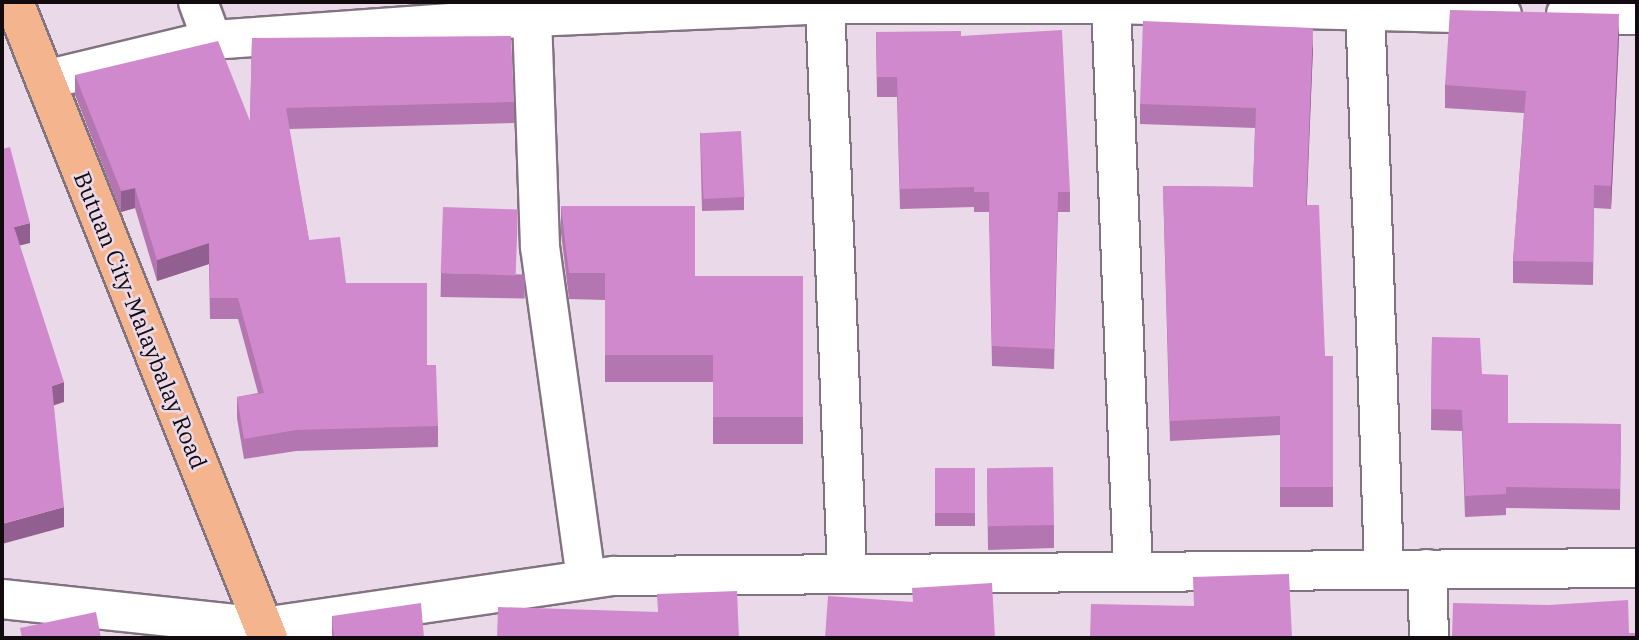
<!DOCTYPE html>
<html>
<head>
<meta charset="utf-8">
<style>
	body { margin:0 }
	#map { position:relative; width:1639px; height:640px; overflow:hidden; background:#ead9e9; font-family:"IBM Plex Serif",serif }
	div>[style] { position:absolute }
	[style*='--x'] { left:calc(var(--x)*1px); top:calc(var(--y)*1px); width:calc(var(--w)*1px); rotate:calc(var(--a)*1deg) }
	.roads { filter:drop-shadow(2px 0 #827381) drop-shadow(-2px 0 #827381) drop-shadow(0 2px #827381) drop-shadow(0 -2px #827381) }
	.street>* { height:38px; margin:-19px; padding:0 19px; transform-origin:19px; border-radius:19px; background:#fff }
	.primary>* { height:38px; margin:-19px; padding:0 19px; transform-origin:19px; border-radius:19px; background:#f4b58e }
	.wall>* { inset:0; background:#b376b0; transform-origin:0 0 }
	.shaded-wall>* { inset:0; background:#926090 }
	.building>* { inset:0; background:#d089cd; transform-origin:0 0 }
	span { translate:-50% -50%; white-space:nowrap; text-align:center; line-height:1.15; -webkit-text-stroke:5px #ead9e9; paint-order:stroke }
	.street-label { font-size:23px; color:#110b10 }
	.frame { position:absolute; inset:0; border:4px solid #110b10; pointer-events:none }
</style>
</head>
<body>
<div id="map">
	<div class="roads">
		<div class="street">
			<div style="--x:198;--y:2;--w:40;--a:69.8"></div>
			<div style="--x:825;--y:2;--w:570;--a:87.79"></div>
			<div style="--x:1111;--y:2;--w:570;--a:87.79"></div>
			<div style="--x:1365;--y:2;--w:568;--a:88.08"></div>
			<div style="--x:1566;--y:14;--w:71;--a:0.8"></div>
			<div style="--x:532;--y:17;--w:293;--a:-2.5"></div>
			<div style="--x:825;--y:4;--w:286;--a:0"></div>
			<div style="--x:1111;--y:4;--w:391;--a:1.5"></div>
			<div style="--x:45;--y:80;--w:172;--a:-13.5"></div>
			<div style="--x:212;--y:40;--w:321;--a:-4.1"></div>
			<div style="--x:532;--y:17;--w:230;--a:88"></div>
			<div style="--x:540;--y:247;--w:334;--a:82.1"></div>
			<div style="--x:1427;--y:569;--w:69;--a:88.3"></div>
			<div style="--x:2;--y:599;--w:262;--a:6.1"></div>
			<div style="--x:263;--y:627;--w:355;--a:-8.3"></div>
			<div style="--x:614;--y:576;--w:1023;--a:-0.45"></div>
		</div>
		<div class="primary">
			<div style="--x:14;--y:2;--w:685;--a:68.23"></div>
		</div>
	</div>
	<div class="wall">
		<div style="clip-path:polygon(876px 32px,961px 36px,1070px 192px,1070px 212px,1058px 212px,1054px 369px,992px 366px,989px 212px,974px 212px,974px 207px,900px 209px,897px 97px,877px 97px)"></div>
		<div style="clip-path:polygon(1619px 37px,1611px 209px,1594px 208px,1593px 285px,1513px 283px,1513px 261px,1524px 113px,1445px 108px,1445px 85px)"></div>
		<div style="clip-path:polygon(252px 38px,514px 102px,514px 123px,289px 129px,309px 240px,346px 283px,427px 365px,438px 426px,438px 447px,296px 451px,244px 459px,237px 418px,237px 397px,258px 393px,238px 319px,210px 319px,209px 264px,157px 281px,135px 208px,121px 212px,75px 95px,75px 75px,250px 121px)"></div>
		<div style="clip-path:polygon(1313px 47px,1306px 205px,1325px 356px,1333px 356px,1333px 507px,1280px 507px,1280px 435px,1170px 441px,1163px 186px,1253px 187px,1255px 128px,1140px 124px,1140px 104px)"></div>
		<div style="clip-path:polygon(700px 132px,744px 197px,744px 210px,702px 211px)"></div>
		<div style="clip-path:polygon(561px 206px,695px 276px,803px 276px,803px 444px,713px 444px,713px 382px,605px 382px,605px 300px,569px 299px,561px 233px)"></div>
		<div style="left:441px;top:273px;width:84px;height:24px;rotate:1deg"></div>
		<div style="clip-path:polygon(1432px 337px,1482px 374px,1508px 423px,1621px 424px,1620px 510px,1506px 508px,1506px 515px,1465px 517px,1462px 431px,1431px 430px)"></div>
		<div style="left:975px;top:468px;width:58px;height:40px;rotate:90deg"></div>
		<div style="clip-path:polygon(987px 469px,1054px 525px,1054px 548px,988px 550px)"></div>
		<div style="clip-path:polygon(332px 616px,424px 638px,332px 638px)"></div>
	</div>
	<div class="shaded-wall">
		<div style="clip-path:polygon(1619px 14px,1619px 37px,1611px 209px,1611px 186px)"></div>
		<div style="clip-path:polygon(1313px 28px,1313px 47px,1306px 225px,1306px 205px)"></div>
		<div style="clip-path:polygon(135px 188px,135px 208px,121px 212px,121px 191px)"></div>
		<div style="clip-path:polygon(30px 223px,30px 243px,14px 247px,14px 227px)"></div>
		<div style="clip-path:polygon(209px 243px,209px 264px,157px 281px,157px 260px)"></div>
		<div style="clip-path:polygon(64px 382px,64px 402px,52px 406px,52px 386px)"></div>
		<div style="clip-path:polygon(64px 507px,64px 527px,2px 544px,2px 524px)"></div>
	</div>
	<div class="building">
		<div style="clip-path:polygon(1450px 10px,1619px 14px,1611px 186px,1594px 185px,1593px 262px,1513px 261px,1526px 91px,1445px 85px)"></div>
		<div style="clip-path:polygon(1143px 21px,1313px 28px,1306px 205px,1319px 205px,1325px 356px,1333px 356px,1333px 487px,1280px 487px,1280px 416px,1170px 421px,1163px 186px,1253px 187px,1256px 108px,1140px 104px)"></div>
		<div style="clip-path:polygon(1062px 30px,1070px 192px,1058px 192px,1054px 349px,992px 346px,989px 192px,974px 192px,974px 187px,900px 189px,897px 77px,877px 77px,876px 32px,961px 31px,961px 36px)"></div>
		<div style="clip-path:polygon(511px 36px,514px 102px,286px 108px,309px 240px,340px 237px,346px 283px,427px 283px,427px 365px,436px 365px,438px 426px,296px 430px,244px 439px,237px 397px,264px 393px,238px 298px,210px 298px,209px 243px,157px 260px,135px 188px,121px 191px,75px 75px,218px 41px,250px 121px,252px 38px)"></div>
		<div style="left:741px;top:131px;width:66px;height:41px;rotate:87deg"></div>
		<div style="clip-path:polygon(10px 147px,30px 223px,14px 227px,64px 382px,52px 386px,64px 507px,2px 524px,2px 149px)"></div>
		<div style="clip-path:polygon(561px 206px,695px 206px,695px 276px,803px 276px,803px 417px,713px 417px,713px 355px,605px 355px,605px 273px,569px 273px)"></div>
		<div style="left:443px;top:207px;width:75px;height:66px;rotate:2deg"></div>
		<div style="clip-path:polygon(1432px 337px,1480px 338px,1482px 374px,1508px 375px,1508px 423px,1621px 424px,1620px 489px,1506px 487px,1506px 494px,1465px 496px,1462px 410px,1431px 409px)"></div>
		<div style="left:1053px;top:467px;width:58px;height:66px;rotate:89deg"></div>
		<div style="left:975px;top:468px;width:45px;height:40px;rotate:90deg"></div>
		<div style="clip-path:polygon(1289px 574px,1292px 638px,1090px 638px,1091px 604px,1194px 606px,1193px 577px)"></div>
		<div style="clip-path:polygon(992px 583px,995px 638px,825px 638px,828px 596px,913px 602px,912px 588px)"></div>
		<div style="clip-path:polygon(737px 591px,739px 638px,497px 638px,498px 607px,658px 612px,657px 594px)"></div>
		<div style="clip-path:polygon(1628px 600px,1629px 633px,1637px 633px,1637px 638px,1452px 638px,1453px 603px,1549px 605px)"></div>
		<div style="clip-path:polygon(421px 603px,424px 638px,334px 638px,332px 616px)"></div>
		<div style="clip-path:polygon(96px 612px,101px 638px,22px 638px,20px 628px)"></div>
	</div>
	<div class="street-label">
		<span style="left:141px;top:320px;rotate:68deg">Butuan City-Malaybalay Road</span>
	</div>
	<div class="frame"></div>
</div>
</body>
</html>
